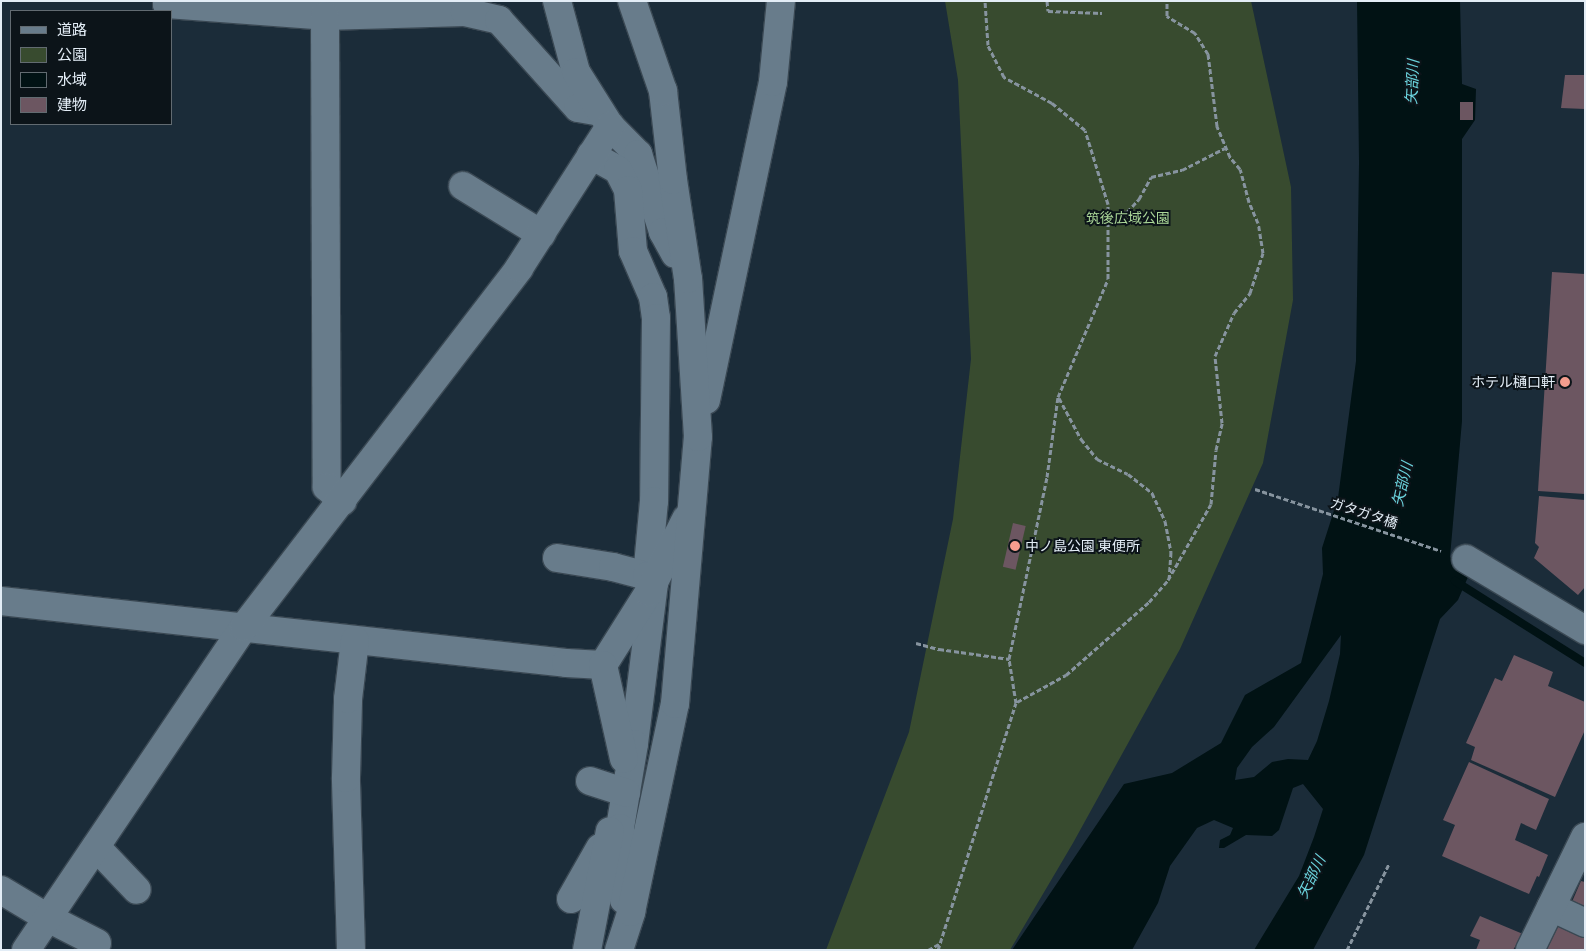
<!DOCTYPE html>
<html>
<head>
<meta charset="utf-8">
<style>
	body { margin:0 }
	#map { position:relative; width:1586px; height:951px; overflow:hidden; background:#1b2c39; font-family:"Titillium Web","Noto Sans JP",sans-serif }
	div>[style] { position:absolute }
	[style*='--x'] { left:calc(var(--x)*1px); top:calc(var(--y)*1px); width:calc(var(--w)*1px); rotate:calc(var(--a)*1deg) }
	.green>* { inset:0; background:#384b2f }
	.water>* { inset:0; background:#011214 }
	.stream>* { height:8px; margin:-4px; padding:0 4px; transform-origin:4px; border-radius:4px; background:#011214 }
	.building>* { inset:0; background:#6c5661; transform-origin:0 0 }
	.path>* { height:3px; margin-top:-1.5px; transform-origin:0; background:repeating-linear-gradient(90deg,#87949f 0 5px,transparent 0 7.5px) }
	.roads { filter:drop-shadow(1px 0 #3a4853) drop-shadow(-1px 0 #3a4853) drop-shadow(0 1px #3a4853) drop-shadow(0 -1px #3a4853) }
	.minor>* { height:28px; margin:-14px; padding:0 14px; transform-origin:14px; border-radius:14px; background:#687c8b }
	.dots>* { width:14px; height:14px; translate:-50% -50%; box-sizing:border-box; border:2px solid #0c1419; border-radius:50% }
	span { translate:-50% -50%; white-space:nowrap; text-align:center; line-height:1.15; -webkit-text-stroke:4px #0c1419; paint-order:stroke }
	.park-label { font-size:14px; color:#abd798 }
	.poi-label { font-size:14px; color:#e3edf6 }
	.right { translate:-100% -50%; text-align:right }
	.left { translate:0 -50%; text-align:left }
	.street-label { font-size:14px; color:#e3edf6 }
	.water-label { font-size:15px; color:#6bd4de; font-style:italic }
	.frame { position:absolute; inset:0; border:2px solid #e3edf6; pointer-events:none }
	.legend { position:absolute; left:10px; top:10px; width:162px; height:115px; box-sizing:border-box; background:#0c1419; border:1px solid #626b71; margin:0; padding:6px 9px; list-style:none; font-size:15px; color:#e3edf6 }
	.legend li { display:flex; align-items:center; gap:10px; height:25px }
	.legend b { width:25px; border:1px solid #626b71 }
</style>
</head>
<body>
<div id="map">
	<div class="green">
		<div style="clip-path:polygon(945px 1px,1251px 1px,1291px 187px,1293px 300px,1263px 463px,1180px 649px,1073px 843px,1010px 950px,826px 950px,909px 732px,953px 519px,971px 359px,958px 80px)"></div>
	</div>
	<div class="water">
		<div style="clip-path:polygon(evenodd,1357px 1px,1460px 1px,1462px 84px,1476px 89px,1475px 120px,1462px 139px,1462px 421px,1450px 557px,1468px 577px,1458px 600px,1440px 619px,1364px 855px,1313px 950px,1254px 950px,1299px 876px,1314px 837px,1323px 809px,1303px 784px,1293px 788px,1279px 830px,1272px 836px,1246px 835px,1224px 848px,1219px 848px,1220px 840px,1230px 835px,1233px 828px,1214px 820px,1197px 828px,1170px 866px,1158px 903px,1132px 950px,1012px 950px,1124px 784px,1172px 773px,1221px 743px,1245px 695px,1301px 663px,1323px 574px,1322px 548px,1338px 498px,1356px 361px,1359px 163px,1357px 1px,1341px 635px,1340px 654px,1329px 701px,1317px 741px,1308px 760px,1288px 759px,1272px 762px,1254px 777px,1235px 780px,1237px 768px,1252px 747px,1274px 727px,1341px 635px)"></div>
	</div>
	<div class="stream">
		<div style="--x:1455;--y:581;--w:154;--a:32.2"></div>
	</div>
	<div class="building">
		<div style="clip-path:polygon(1565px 75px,1585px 75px,1585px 109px,1561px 108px)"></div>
		<div style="left:1460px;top:102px;width:13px;height:18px"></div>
		<div style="clip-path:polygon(1552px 272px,1585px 274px,1585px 494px,1538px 491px)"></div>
		<div style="clip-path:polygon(1539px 496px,1585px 500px,1585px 587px,1578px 595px,1534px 558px,1539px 547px,1535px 543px)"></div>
		<div style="left:1013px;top:523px;width:13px;height:45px;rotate:13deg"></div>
		<div style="clip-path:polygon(1514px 655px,1553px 672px,1548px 686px,1585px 702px,1585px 730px,1555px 797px,1471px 760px,1475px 747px,1466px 743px,1495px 678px,1502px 681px)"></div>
		<div style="clip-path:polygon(1469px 762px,1549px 799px,1536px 830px,1521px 823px,1515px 840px,1548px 855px,1539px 877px,1537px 876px,1529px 894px,1442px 856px,1455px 825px,1443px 820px)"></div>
		<div style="clip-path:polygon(1581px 881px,1585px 882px,1585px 909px,1571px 904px)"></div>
		<div style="clip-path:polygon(1480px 916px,1523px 934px,1513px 950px,1476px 950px,1480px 940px,1470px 936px)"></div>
		<div style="clip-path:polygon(1561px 923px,1585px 933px,1585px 950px,1543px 950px,1554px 927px)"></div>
	</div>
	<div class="path">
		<div style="--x:1047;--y:1;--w:10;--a:84"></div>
		<div style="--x:1048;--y:11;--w:54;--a:2.1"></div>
		<div style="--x:1108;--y:216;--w:19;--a:-12"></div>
		<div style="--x:1127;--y:212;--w:18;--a:-47"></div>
		<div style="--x:1139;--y:199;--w:25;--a:-61"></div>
		<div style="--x:1151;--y:177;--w:32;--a:-13"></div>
		<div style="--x:1182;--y:170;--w:48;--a:-27.1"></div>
		<div style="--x:1059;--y:398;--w:47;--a:61.8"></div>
		<div style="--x:1081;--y:439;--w:26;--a:51"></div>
		<div style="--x:1097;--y:459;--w:34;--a:26"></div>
		<div style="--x:1128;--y:474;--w:31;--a:38"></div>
		<div style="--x:1152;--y:493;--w:31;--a:65"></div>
		<div style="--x:1165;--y:521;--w:32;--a:79"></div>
		<div style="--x:1171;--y:552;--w:26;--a:94"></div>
		<div style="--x:1255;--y:489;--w:196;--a:18.4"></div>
		<div style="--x:916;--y:643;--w:24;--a:15"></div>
		<div style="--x:939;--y:649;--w:71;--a:8.1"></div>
		<div style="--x:1017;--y:702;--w:56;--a:-28.9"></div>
		<div style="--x:1066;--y:675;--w:111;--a:-41.3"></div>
		<div style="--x:1149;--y:602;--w:29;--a:-49"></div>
		<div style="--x:1168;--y:580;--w:87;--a:-60.5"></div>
		<div style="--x:1211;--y:504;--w:54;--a:-84.7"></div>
		<div style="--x:1216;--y:450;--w:28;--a:-77"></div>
		<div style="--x:1222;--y:423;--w:67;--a:-96"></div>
		<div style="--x:1215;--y:356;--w:47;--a:-66.2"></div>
		<div style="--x:1234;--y:313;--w:26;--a:-51"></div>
		<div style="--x:1250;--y:293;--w:42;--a:-72"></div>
		<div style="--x:1263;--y:253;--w:30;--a:-99"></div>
		<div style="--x:1258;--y:223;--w:23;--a:-113"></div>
		<div style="--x:1249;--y:202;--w:34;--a:-105"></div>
		<div style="--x:1240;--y:169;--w:16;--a:-130"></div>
		<div style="--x:1230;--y:157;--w:34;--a:-113"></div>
		<div style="--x:1217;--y:126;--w:73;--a:-97.1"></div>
		<div style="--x:1208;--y:54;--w:25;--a:-122"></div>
		<div style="--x:1195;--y:33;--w:33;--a:-149"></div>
		<div style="--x:1167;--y:16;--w:15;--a:-90"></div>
		<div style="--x:928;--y:950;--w:13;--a:-29"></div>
		<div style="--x:938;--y:950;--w:259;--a:-72.5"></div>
		<div style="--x:1016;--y:703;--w:45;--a:-99"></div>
		<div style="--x:1009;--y:659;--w:186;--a:-78.2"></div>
		<div style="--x:1047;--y:477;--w:81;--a:-82.2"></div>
		<div style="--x:1058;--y:397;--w:128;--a:-67"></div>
		<div style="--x:1108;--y:279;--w:75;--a:-90"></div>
		<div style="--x:1108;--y:204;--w:77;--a:-107.3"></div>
		<div style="--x:1085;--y:130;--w:43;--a:-140.7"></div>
		<div style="--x:1052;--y:103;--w:55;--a:-151.6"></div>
		<div style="--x:1004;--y:77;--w:36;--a:-117"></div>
		<div style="--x:988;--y:45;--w:44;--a:-93.9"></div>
		<div style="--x:1347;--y:950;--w:96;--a:-64"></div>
	</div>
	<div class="roads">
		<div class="minor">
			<div style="--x:167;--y:1;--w:3;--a:90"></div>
			<div style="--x:167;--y:4;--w:158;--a:4.3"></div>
			<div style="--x:325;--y:16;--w:140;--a:-1.6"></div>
			<div style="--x:465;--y:12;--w:35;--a:13"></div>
			<div style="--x:499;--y:20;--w:118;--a:48.1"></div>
			<div style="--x:578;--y:108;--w:23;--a:10"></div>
			<div style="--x:557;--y:1;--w:73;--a:75"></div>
			<div style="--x:576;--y:72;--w:64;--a:57.8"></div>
			<div style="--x:610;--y:126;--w:40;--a:45"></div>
			<div style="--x:638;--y:154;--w:82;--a:72.2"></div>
			<div style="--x:663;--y:232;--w:25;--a:61"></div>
			<div style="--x:325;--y:16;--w:471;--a:89.8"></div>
			<div style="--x:327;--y:487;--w:21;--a:43"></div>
			<div style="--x:591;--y:155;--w:31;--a:29"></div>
			<div style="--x:618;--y:170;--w:22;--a:63"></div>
			<div style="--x:628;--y:190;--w:61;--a:85.3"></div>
			<div style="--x:633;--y:251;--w:50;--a:66.5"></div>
			<div style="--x:653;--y:297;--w:21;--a:82"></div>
			<div style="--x:656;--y:318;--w:183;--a:90.6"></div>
			<div style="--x:654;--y:501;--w:75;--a:95.3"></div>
			<div style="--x:463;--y:186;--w:92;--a:31.6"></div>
			<div style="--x:706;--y:400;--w:325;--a:-78.1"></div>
			<div style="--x:773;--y:82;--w:81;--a:-84.4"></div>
			<div style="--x:557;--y:558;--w:57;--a:9.1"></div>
			<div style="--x:613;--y:567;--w:35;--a:15"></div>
			<div style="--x:647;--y:576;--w:10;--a:45"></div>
			<div style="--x:654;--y:583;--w:162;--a:97.1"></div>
			<div style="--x:634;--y:744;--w:85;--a:99.5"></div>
			<div style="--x:620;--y:828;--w:72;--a:86.8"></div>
			<div style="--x:1466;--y:559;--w:139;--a:30.8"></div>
			<div style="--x:1;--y:601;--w:568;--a:6.26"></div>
			<div style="--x:566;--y:663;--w:37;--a:3"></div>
			<div style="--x:603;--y:665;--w:86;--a:-57.8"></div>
			<div style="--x:649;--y:592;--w:82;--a:-63.1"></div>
			<div style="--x:603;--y:665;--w:96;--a:77.4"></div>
			<div style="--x:590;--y:781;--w:38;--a:18"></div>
			<div style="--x:96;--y:847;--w:59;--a:46.4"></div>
			<div style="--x:1;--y:890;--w:55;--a:30.8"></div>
			<div style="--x:48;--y:918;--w:55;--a:27"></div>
			<div style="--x:571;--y:899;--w:59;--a:-60.4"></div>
			<div style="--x:1551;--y:907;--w:38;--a:25"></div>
			<div style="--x:26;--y:950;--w:390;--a:-56"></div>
			<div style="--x:244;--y:627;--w:452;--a:-52.5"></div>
			<div style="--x:519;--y:268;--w:169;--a:-57.3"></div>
			<div style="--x:351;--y:950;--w:172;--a:-91.7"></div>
			<div style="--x:346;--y:778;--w:79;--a:-88.5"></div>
			<div style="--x:348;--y:699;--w:59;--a:-83.2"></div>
			<div style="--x:587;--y:950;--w:121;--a:-79.1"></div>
			<div style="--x:619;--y:950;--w:40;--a:-72"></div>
			<div style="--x:631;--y:912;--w:213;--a:-78.1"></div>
			<div style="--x:675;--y:704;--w:268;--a:-85.1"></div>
			<div style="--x:698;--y:437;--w:158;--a:-93.6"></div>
			<div style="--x:688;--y:279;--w:100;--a:-98.6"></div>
			<div style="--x:673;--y:180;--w:90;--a:-96.4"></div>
			<div style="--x:663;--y:91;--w:95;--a:-109"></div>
			<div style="--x:1530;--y:950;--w:126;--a:-64"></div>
		</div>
	</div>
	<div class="dots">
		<div style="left:1565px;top:382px;background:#f59d8e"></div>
		<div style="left:1015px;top:546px;background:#f59d8e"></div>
	</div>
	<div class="park-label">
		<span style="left:1128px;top:218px">筑後広域公園</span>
	</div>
	<div class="poi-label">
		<span class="right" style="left:1555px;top:382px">ホテル樋口軒</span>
		<span class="left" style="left:1025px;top:546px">中ノ島公園 東便所</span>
	</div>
	<div class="street-label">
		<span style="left:1364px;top:513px;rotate:18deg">ガタガタ橋</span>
	</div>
	<div class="water-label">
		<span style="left:1412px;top:82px;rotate:-87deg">矢部川</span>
		<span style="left:1402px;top:484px;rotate:-77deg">矢部川</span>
		<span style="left:1311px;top:877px;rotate:-64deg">矢部川</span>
	</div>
	<div class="frame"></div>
	<ul class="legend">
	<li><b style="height:6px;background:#687c8b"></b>道路</li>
	<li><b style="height:14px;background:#384b2f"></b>公園</li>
	<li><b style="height:14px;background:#011214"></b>水域</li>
	<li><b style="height:14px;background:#6c5661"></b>建物</li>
	</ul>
</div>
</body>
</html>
